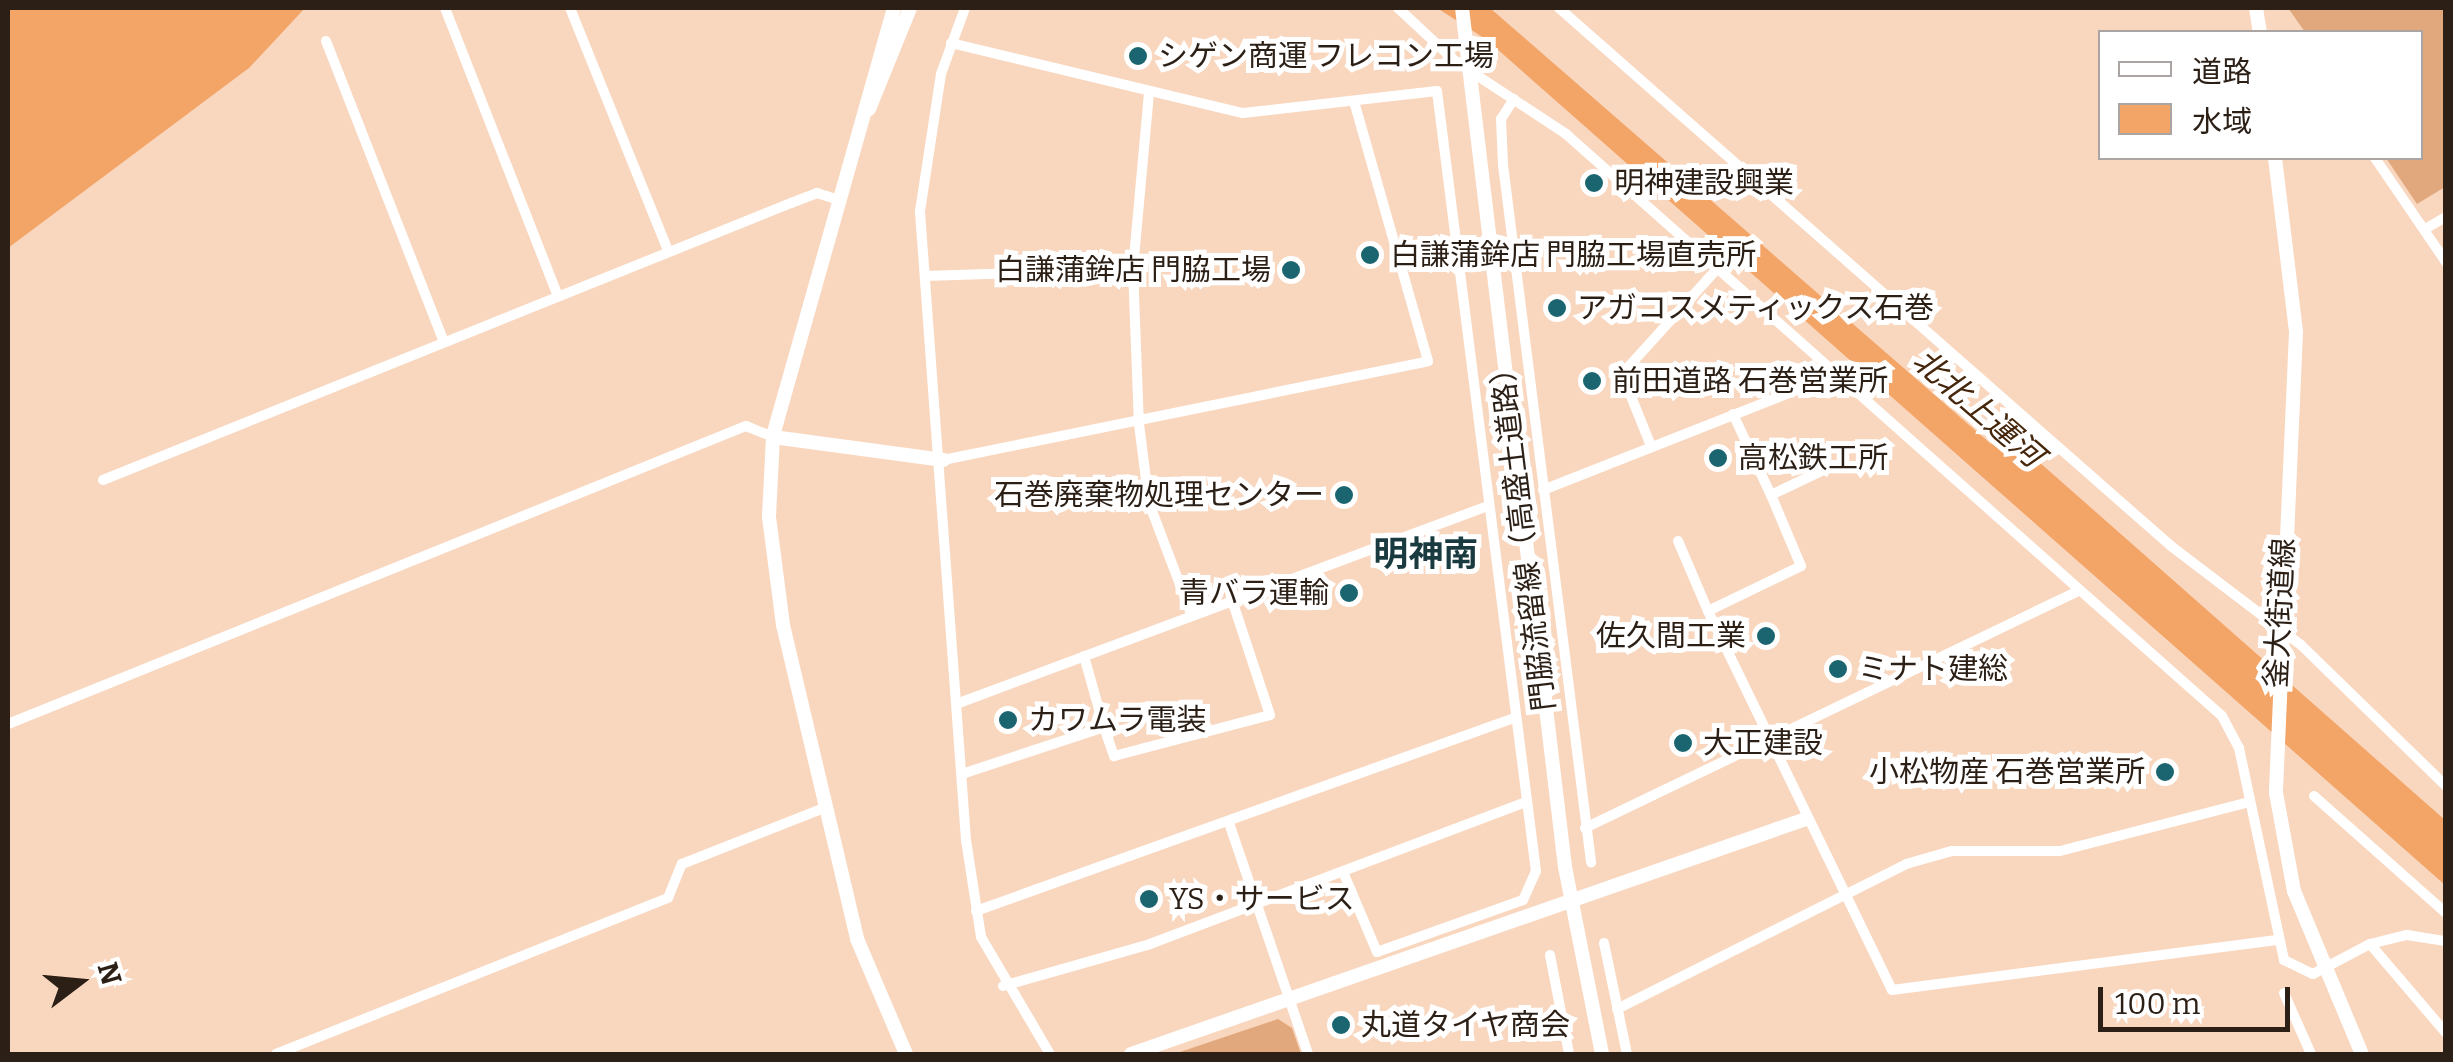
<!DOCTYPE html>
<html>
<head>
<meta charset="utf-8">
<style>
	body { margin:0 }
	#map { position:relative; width:2453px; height:1062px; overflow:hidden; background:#f9d7bf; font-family:Bitter,"Noto Sans JP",serif }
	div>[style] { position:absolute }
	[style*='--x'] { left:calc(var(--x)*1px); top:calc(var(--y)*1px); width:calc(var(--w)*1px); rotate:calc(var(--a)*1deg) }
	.green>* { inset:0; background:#e1a87d }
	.water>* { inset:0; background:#f3a467 }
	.street>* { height:10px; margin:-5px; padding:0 5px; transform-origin:5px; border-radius:5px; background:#fff }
	.secondary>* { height:14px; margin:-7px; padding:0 7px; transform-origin:7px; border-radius:7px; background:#fff }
	.dots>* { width:28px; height:28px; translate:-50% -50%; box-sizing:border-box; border:5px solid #fff; border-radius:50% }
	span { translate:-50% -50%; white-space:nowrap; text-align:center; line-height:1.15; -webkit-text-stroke:10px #fff; paint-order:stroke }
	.poi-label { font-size:30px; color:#2b1f16 }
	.left { translate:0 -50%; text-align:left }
	.right { translate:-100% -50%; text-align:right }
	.street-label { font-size:30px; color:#2b1f16 }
	.water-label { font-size:32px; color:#46270c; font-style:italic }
	.quarter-label { font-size:35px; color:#193b40; font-weight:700 }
	.frame { position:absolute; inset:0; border:10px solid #2b1f16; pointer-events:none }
	.legend { position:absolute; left:2098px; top:30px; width:325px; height:130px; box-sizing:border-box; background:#fff; border:2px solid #aaa5a2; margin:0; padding:12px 18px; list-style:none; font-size:30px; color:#2b1f16 }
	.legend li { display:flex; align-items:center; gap:20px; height:50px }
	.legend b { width:50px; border:2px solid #aaa5a2 }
	.north { position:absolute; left:30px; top:932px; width:100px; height:100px; -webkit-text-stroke:8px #fff; paint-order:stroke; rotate:74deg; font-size:28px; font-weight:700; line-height:40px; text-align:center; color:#2b1f16 }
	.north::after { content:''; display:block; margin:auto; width:35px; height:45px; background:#2b1f16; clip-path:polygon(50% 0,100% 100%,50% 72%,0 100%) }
	.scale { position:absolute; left:2098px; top:987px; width:192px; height:45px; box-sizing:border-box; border:5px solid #2b1f16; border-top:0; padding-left:12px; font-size:30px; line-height:35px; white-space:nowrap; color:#2b1f16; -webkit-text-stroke:8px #fff; paint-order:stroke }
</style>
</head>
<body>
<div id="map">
	<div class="green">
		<div style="clip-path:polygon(2288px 8px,2445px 8px,2445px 187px,2417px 204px,2386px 158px,2420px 158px,2420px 32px,2305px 32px)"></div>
		<div style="clip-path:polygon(1278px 1019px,1292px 1028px,1301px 1054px,1174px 1054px)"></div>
	</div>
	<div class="water">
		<div style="clip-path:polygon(8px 8px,305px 8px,249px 68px,8px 248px)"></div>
		<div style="clip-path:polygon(1437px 8px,1490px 8px,1991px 444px,2004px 431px,2445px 820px,2445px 885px,1487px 40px)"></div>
	</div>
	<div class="street">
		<div style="--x:445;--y:8;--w:307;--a:68.6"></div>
		<div style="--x:570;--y:8;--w:261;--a:68"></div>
		<div style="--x:965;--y:8;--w:70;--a:110"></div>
		<div style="--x:941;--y:74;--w:140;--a:98.7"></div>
		<div style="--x:920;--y:212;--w:630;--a:85.81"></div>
		<div style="--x:966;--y:840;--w:98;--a:81.2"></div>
		<div style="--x:981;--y:937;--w:136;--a:59.5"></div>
		<div style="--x:1398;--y:8;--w:78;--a:42.9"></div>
		<div style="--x:1455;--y:61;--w:133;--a:33.3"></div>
		<div style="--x:1566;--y:134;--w:877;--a:41.58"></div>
		<div style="--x:2222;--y:716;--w:36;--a:62"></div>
		<div style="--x:2239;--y:748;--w:217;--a:78"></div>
		<div style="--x:2284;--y:960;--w:32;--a:26"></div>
		<div style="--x:2313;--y:974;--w:64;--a:-27.8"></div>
		<div style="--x:2370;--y:944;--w:117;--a:49.5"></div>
		<div style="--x:1559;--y:8;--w:815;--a:41.32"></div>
		<div style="--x:2171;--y:546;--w:163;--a:37.3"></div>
		<div style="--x:2301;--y:645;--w:202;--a:44.2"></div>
		<div style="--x:326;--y:41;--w:321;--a:68.6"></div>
		<div style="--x:951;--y:43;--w:300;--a:13.5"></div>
		<div style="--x:1243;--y:113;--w:195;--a:-6.5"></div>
		<div style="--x:1437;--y:91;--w:786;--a:82.77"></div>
		<div style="--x:1536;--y:871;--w:32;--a:114"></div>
		<div style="--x:1523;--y:900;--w:155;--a:160.4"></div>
		<div style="--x:1377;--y:952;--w:87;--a:-113"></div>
		<div style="--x:1149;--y:93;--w:177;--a:95.2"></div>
		<div style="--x:1133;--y:269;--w:155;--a:87.8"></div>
		<div style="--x:1139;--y:424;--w:80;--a:82.8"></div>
		<div style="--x:1149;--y:503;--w:116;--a:69.2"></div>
		<div style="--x:1514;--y:99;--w:24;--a:123"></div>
		<div style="--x:1501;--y:119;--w:46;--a:87.5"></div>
		<div style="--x:1503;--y:165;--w:703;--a:82.8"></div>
		<div style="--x:2375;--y:158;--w:126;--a:55.7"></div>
		<div style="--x:2425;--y:229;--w:24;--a:-30"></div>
		<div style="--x:925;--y:276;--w:208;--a:-1.9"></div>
		<div style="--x:1733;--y:414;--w:89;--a:64.9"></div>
		<div style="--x:1771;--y:495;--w:70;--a:-25.5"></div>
		<div style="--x:1651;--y:446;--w:78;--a:-111.9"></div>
		<div style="--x:1622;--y:374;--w:139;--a:-47.9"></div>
		<div style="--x:943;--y:460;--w:495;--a:-11.5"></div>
		<div style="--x:1428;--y:361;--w:269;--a:-105.9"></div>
		<div style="--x:103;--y:480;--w:742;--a:-21.93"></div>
		<div style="--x:791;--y:203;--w:28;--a:-21"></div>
		<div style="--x:817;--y:193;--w:23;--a:18"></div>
		<div style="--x:1543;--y:490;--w:314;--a:-21.5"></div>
		<div style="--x:1678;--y:541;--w:76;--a:66.8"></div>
		<div style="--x:1708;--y:611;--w:103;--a:-25.8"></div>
		<div style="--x:1801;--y:566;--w:77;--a:-112.9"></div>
		<div style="--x:1708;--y:611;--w:421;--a:64.1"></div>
		<div style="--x:1892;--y:990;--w:388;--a:-7.4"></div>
		<div style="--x:1084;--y:656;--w:74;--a:74.3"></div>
		<div style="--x:959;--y:703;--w:564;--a:-20.43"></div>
		<div style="--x:8;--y:724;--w:796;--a:-21.99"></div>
		<div style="--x:746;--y:426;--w:29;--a:22"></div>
		<div style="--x:962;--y:774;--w:150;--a:-18.3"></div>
		<div style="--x:1104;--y:727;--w:31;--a:71"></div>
		<div style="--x:1114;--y:756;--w:161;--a:-14.7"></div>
		<div style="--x:1270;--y:715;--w:124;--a:-108.3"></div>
		<div style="--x:2314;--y:796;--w:176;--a:41.6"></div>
		<div style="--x:1229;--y:823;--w:244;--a:71.1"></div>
		<div style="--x:1585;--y:828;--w:545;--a:-25.67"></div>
		<div style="--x:976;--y:911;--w:572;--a:-19.73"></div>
		<div style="--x:1604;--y:943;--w:113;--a:78.3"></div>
		<div style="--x:2370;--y:944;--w:38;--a:-14"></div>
		<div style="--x:2407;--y:935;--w:39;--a:9"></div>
		<div style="--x:1550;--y:955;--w:101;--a:79.1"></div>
		<div style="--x:1003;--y:986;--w:153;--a:-15.9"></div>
		<div style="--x:1150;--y:944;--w:400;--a:-20.7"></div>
		<div style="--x:2284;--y:993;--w:67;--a:66.1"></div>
		<div style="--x:1617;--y:1009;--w:323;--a:-26.6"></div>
		<div style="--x:1906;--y:864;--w:48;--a:-15.8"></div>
		<div style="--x:1952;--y:851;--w:108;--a:0"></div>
		<div style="--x:2060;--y:851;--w:191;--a:-14.5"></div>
		<div style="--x:276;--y:1054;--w:422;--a:-21.7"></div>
		<div style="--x:668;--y:898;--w:37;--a:-68"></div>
		<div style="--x:682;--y:864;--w:153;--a:-21.5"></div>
	</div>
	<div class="secondary">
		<div style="--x:894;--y:8;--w:446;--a:105.8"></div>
		<div style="--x:773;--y:437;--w:80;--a:92.9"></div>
		<div style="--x:769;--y:517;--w:109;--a:82.6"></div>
		<div style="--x:783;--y:625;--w:323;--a:76.7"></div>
		<div style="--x:857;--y:939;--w:125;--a:66.9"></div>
		<div style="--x:1462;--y:8;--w:865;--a:83.16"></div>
		<div style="--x:1565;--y:867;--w:191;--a:78.8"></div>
		<div style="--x:2256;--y:8;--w:24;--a:81"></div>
		<div style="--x:869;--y:109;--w:109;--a:-67.9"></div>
		<div style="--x:2275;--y:158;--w:175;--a:83.1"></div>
		<div style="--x:2296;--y:332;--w:461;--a:92.5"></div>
		<div style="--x:2276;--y:793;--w:100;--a:79.6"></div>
		<div style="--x:2294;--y:891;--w:177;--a:67.4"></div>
		<div style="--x:773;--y:437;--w:172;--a:7.7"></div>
		<div style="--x:1131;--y:1054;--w:715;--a:-19.2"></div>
	</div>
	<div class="dots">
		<div style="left:1138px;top:56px;background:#1a656f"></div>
		<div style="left:1594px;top:183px;background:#1a656f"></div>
		<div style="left:1370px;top:255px;background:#1a656f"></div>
		<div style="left:1291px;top:270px;background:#1a656f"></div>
		<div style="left:1557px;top:308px;background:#1a656f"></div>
		<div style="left:1592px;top:381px;background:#1a656f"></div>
		<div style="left:1718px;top:458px;background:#1a656f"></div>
		<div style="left:1344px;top:495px;background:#1a656f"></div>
		<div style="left:1349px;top:593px;background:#1a656f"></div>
		<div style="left:1766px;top:636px;background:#1a656f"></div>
		<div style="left:1838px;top:669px;background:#1a656f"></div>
		<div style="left:1008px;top:720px;background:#1a656f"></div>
		<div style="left:1683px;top:743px;background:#1a656f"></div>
		<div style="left:2165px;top:772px;background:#1a656f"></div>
		<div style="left:1149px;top:899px;background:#1a656f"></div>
		<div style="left:1341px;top:1025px;background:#1a656f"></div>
	</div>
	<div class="poi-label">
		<span class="left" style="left:1158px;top:56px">シゲン商運 フレコン工場</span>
		<span class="left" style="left:1614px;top:183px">明神建設興業</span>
		<span class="left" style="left:1390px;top:255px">白謙蒲鉾店 門脇工場直売所</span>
		<span class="right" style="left:1271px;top:270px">白謙蒲鉾店 門脇工場</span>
		<span class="left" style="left:1577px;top:308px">アガコスメティックス石巻</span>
		<span class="left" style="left:1612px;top:381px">前田道路 石巻営業所</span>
		<span class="left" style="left:1738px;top:458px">高松鉄工所</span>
		<span class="right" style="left:1324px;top:495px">石巻廃棄物処理センター</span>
		<span class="right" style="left:1329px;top:593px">青バラ運輸</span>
		<span class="right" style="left:1746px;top:636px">佐久間工業</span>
		<span class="left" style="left:1858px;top:669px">ミナト建総</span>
		<span class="left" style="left:1028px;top:720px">カワムラ電装</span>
		<span class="left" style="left:1703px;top:743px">大正建設</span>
		<span class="right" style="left:2145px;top:772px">小松物産 石巻営業所</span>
		<span class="left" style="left:1169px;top:899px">YS・サービス</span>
		<span class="left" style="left:1361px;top:1025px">丸道タイヤ商会</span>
	</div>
	<div class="street-label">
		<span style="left:1523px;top:532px;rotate:-97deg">門脇流留線（高盛土道路）</span>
		<span style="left:2280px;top:613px;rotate:-87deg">釜大街道線</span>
	</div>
	<div class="water-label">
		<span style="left:1978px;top:408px;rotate:41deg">北北上運河</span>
	</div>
	<div class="quarter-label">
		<span style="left:1426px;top:554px">明神南</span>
	</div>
	<div class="frame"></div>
	<ul class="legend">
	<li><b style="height:12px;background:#fff"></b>道路</li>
	<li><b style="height:28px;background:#f3a467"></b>水域</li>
	</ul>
	<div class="north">N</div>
	<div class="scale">100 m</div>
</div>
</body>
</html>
